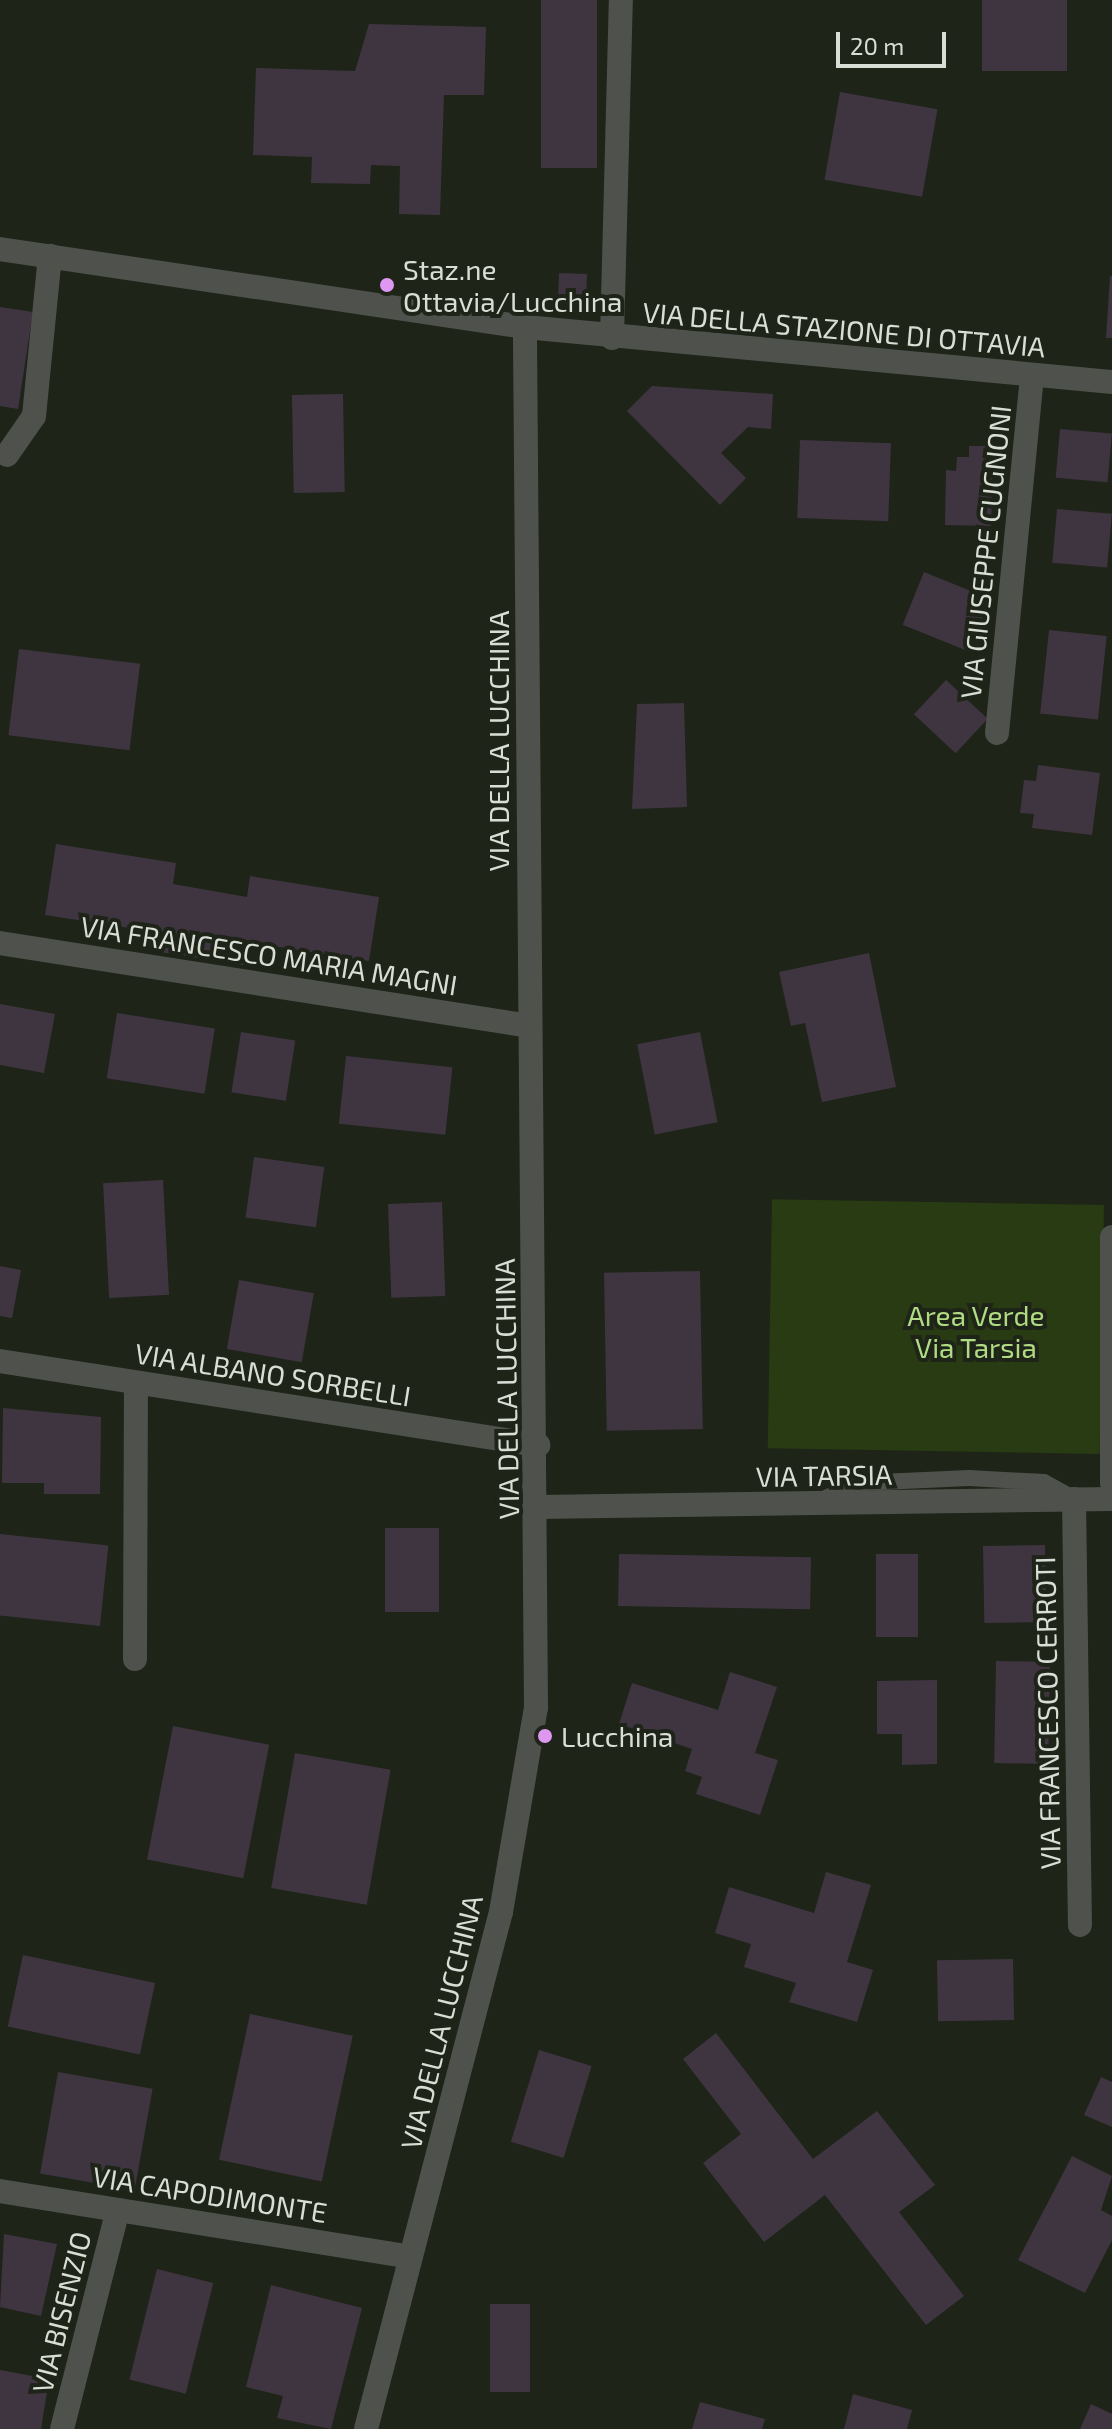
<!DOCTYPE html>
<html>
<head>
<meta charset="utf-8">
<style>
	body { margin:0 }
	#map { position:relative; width:1112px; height:2429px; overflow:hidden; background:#1e2418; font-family:"Exo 2",sans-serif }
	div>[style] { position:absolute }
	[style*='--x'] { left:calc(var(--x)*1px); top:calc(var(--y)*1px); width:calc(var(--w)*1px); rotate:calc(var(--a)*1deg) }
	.green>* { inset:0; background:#283b12; transform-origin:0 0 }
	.building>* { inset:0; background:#3f3541; transform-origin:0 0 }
	.service>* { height:16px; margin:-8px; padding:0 8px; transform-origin:8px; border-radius:8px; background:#4f524c }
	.minor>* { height:24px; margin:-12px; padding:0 12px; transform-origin:12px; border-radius:12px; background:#4f524c }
	.dots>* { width:22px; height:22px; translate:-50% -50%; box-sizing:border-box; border:4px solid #1e2418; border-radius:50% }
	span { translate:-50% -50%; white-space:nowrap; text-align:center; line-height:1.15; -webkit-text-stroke:8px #1e2418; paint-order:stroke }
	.poi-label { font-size:28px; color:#d9ddd5 }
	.left { translate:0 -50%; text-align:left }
	.street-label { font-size:28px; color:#d9ddd5 }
	.park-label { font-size:28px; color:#b0db83 }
	.scale { position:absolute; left:836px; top:32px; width:110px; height:36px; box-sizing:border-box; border:4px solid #d9ddd5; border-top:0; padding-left:10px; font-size:24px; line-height:28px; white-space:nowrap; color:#d9ddd5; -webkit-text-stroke:6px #1e2418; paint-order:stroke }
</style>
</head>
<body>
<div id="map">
	<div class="green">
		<div style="left:1104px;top:1205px;width:249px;height:332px;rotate:91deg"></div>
	</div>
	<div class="building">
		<div style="left:541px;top:0;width:56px;height:168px"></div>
		<div style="left:982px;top:0;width:85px;height:71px"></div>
		<div style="clip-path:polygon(369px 24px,486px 27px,484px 95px,444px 95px,440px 215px,399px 214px,400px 166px,371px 165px,370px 184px,311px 183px,312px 157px,253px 155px,256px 68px,355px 71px)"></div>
		<div style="left:840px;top:92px;width:99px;height:89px;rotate:10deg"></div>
		<div style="left:559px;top:273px;width:28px;height:29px;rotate:2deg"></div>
		<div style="clip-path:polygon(1110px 276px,1112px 276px,1112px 338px,1106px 338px)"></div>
		<div style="clip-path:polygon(0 307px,33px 312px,18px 409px,0 406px)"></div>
		<div style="clip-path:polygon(652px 386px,773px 394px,771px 429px,748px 427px,721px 453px,746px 478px,720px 505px,627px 411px)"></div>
		<div style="left:343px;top:394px;width:98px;height:51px;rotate:89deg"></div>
		<div style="left:1060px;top:429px;width:52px;height:49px;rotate:5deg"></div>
		<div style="left:800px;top:440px;width:91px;height:78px;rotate:2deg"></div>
		<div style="clip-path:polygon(969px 446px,993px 446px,991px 526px,945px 525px,946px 470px,956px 471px,957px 457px,969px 457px)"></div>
		<div style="left:1057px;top:509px;width:55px;height:54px;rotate:5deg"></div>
		<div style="left:924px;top:572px;width:72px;height:57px;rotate:22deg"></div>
		<div style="left:1049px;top:630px;width:58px;height:84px;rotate:6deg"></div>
		<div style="left:19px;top:649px;width:122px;height:87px;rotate:7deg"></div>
		<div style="left:946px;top:680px;width:57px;height:47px;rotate:43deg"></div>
		<div style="clip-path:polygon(684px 703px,687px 807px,632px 809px,637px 704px)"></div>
		<div style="clip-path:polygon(1038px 765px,1100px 773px,1092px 835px,1032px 828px,1034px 814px,1020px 813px,1024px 780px,1036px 781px)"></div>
		<div style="clip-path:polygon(56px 844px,176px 863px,173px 884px,247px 897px,250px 876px,379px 897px,369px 961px,247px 942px,244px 965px,159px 952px,162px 933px,45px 915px)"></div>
		<div style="clip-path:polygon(869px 953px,896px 1087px,822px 1102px,805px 1023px,791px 1026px,779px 972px)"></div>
		<div style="clip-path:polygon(0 1004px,55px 1014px,44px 1073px,0 1065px)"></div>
		<div style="left:117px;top:1013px;width:99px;height:66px;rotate:9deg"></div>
		<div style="left:241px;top:1032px;width:55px;height:61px;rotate:9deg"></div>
		<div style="left:700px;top:1032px;width:92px;height:64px;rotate:79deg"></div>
		<div style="left:346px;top:1056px;width:107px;height:68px;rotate:6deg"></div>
		<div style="left:254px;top:1157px;width:71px;height:61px;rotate:8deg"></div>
		<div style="left:163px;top:1180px;width:115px;height:60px;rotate:87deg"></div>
		<div style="left:442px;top:1202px;width:94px;height:54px;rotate:88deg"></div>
		<div style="clip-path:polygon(0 1266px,21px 1270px,12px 1318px,0 1316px)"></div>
		<div style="left:700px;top:1271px;width:158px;height:96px;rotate:89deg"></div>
		<div style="left:239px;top:1280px;width:76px;height:70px;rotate:10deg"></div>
		<div style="clip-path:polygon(3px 1408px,101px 1417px,100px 1494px,44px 1494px,44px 1483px,2px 1483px)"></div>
		<div style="left:385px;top:1528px;width:54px;height:84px"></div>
		<div style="left:0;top:1534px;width:109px;height:81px;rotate:6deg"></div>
		<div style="left:1045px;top:1545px;width:77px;height:62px;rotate:89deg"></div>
		<div style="left:619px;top:1554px;width:192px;height:52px;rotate:1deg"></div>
		<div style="left:876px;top:1554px;width:42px;height:83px"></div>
		<div style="left:996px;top:1661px;width:54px;height:102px;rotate:1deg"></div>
		<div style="clip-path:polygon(730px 1672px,777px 1687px,755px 1753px,778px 1760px,760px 1815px,696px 1794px,702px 1777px,685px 1771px,692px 1749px,619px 1724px,632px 1683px,718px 1710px)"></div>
		<div style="clip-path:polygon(937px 1680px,937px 1764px,902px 1765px,902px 1734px,877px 1734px,877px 1681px)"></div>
		<div style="left:173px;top:1726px;width:98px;height:136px;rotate:11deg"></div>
		<div style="left:295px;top:1753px;width:97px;height:137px;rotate:10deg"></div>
		<div style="clip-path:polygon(826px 1872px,871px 1885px,847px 1962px,873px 1970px,857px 2022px,789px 2002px,796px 1983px,744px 1967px,751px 1944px,715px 1933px,729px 1887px,814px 1913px)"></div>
		<div style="left:23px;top:1955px;width:135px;height:73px;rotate:12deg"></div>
		<div style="left:1013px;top:1959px;width:61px;height:76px;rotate:89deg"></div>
		<div style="left:250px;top:2014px;width:105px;height:149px;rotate:12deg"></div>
		<div style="clip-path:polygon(716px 2033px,813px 2159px,877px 2111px,935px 2185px,899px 2212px,964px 2296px,926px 2325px,825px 2195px,764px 2242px,703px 2163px,741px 2134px,683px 2059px)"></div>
		<div style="left:539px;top:2050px;width:55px;height:96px;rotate:17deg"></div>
		<div style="left:58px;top:2072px;width:96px;height:103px;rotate:10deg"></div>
		<div style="clip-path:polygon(1101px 2077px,1112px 2082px,1112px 2127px,1084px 2115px)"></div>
		<div style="clip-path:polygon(1072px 2156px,1112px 2176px,1101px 2210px,1112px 2216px,1112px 2240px,1085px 2293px,1018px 2260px)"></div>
		<div style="clip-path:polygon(4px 2234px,57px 2244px,41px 2316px,0 2307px)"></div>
		<div style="left:157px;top:2269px;width:58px;height:114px;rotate:14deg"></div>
		<div style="clip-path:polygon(271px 2285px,362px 2308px,331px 2429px,277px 2418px,283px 2396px,246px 2387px)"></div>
		<div style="left:490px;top:2304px;width:40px;height:88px"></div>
		<div style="clip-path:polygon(0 2370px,49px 2379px,41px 2429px,0 2429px)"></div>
		<div style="clip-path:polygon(853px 2394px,912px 2410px,907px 2429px,844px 2429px)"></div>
		<div style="clip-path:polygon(700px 2402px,765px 2419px,762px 2429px,692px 2429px)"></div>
		<div style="clip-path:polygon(1091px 2404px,1112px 2414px,1112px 2429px,1080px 2429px)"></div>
	</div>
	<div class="service">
		<div style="--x:817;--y:1502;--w:45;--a:-24.9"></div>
		<div style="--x:858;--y:1483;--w:111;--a:-2.6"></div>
		<div style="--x:969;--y:1478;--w:75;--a:3.1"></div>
		<div style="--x:1044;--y:1482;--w:33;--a:29"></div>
	</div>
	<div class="minor">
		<div style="--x:0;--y:249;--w:531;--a:8.45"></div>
		<div style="--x:525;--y:327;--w:590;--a:5.35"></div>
		<div style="--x:612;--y:338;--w:338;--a:-88.5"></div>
		<div style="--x:7;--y:455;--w:47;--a:-55.3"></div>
		<div style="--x:34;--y:416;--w:161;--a:-84.3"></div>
		<div style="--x:997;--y:733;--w:359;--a:-84.4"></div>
		<div style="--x:0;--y:943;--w:536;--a:8.9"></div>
		<div style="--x:1112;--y:1237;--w:246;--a:90"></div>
		<div style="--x:0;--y:1361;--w:545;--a:8.87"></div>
		<div style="--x:1074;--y:1499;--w:426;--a:89.2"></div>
		<div style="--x:538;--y:1507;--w:574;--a:-0.8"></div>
		<div style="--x:135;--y:1659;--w:276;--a:-89.8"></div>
		<div style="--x:0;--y:2191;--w:416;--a:9.1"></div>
		<div style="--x:62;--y:2429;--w:226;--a:-75.7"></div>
		<div style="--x:366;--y:2429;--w:534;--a:-75.37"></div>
		<div style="--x:501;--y:1912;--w:207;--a:-80.3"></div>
		<div style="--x:536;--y:1708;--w:1381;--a:-90.46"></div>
	</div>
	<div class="dots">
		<div style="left:387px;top:285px;background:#de98f2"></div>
		<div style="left:545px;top:1736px;background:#de98f2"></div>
	</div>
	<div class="poi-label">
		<span class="left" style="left:403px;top:285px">Staz.ne<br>Ottavia/Lucchina</span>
		<span class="left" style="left:561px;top:1736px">Lucchina</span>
	</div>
	<div class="street-label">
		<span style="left:844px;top:329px;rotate:5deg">VIA DELLA STAZIONE DI OTTAVIA</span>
		<span style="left:985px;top:552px;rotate:-84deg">VIA GIUSEPPE CUGNONI</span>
		<span style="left:498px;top:741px;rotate:-90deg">VIA DELLA LUCCHINA</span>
		<span style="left:269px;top:955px;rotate:9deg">VIA FRANCESCO MARIA MAGNI</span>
		<span style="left:273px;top:1374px;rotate:9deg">VIA ALBANO SORBELLI</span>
		<span style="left:506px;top:1389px;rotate:-91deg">VIA DELLA LUCCHINA</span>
		<span style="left:824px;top:1475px;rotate:-1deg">VIA TARSIA</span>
		<span style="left:1047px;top:1713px;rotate:-91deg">VIA FRANCESCO CERROTI</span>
		<span style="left:441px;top:2022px;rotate:-76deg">VIA DELLA LUCCHINA</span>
		<span style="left:210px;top:2194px;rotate:9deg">VIA CAPODIMONTE</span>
		<span style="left:61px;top:2312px;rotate:-76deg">VIA BISENZIO</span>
	</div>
	<div class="park-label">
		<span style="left:976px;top:1331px">Area Verde<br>Via Tarsia</span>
	</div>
	<div class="scale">20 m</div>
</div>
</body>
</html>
